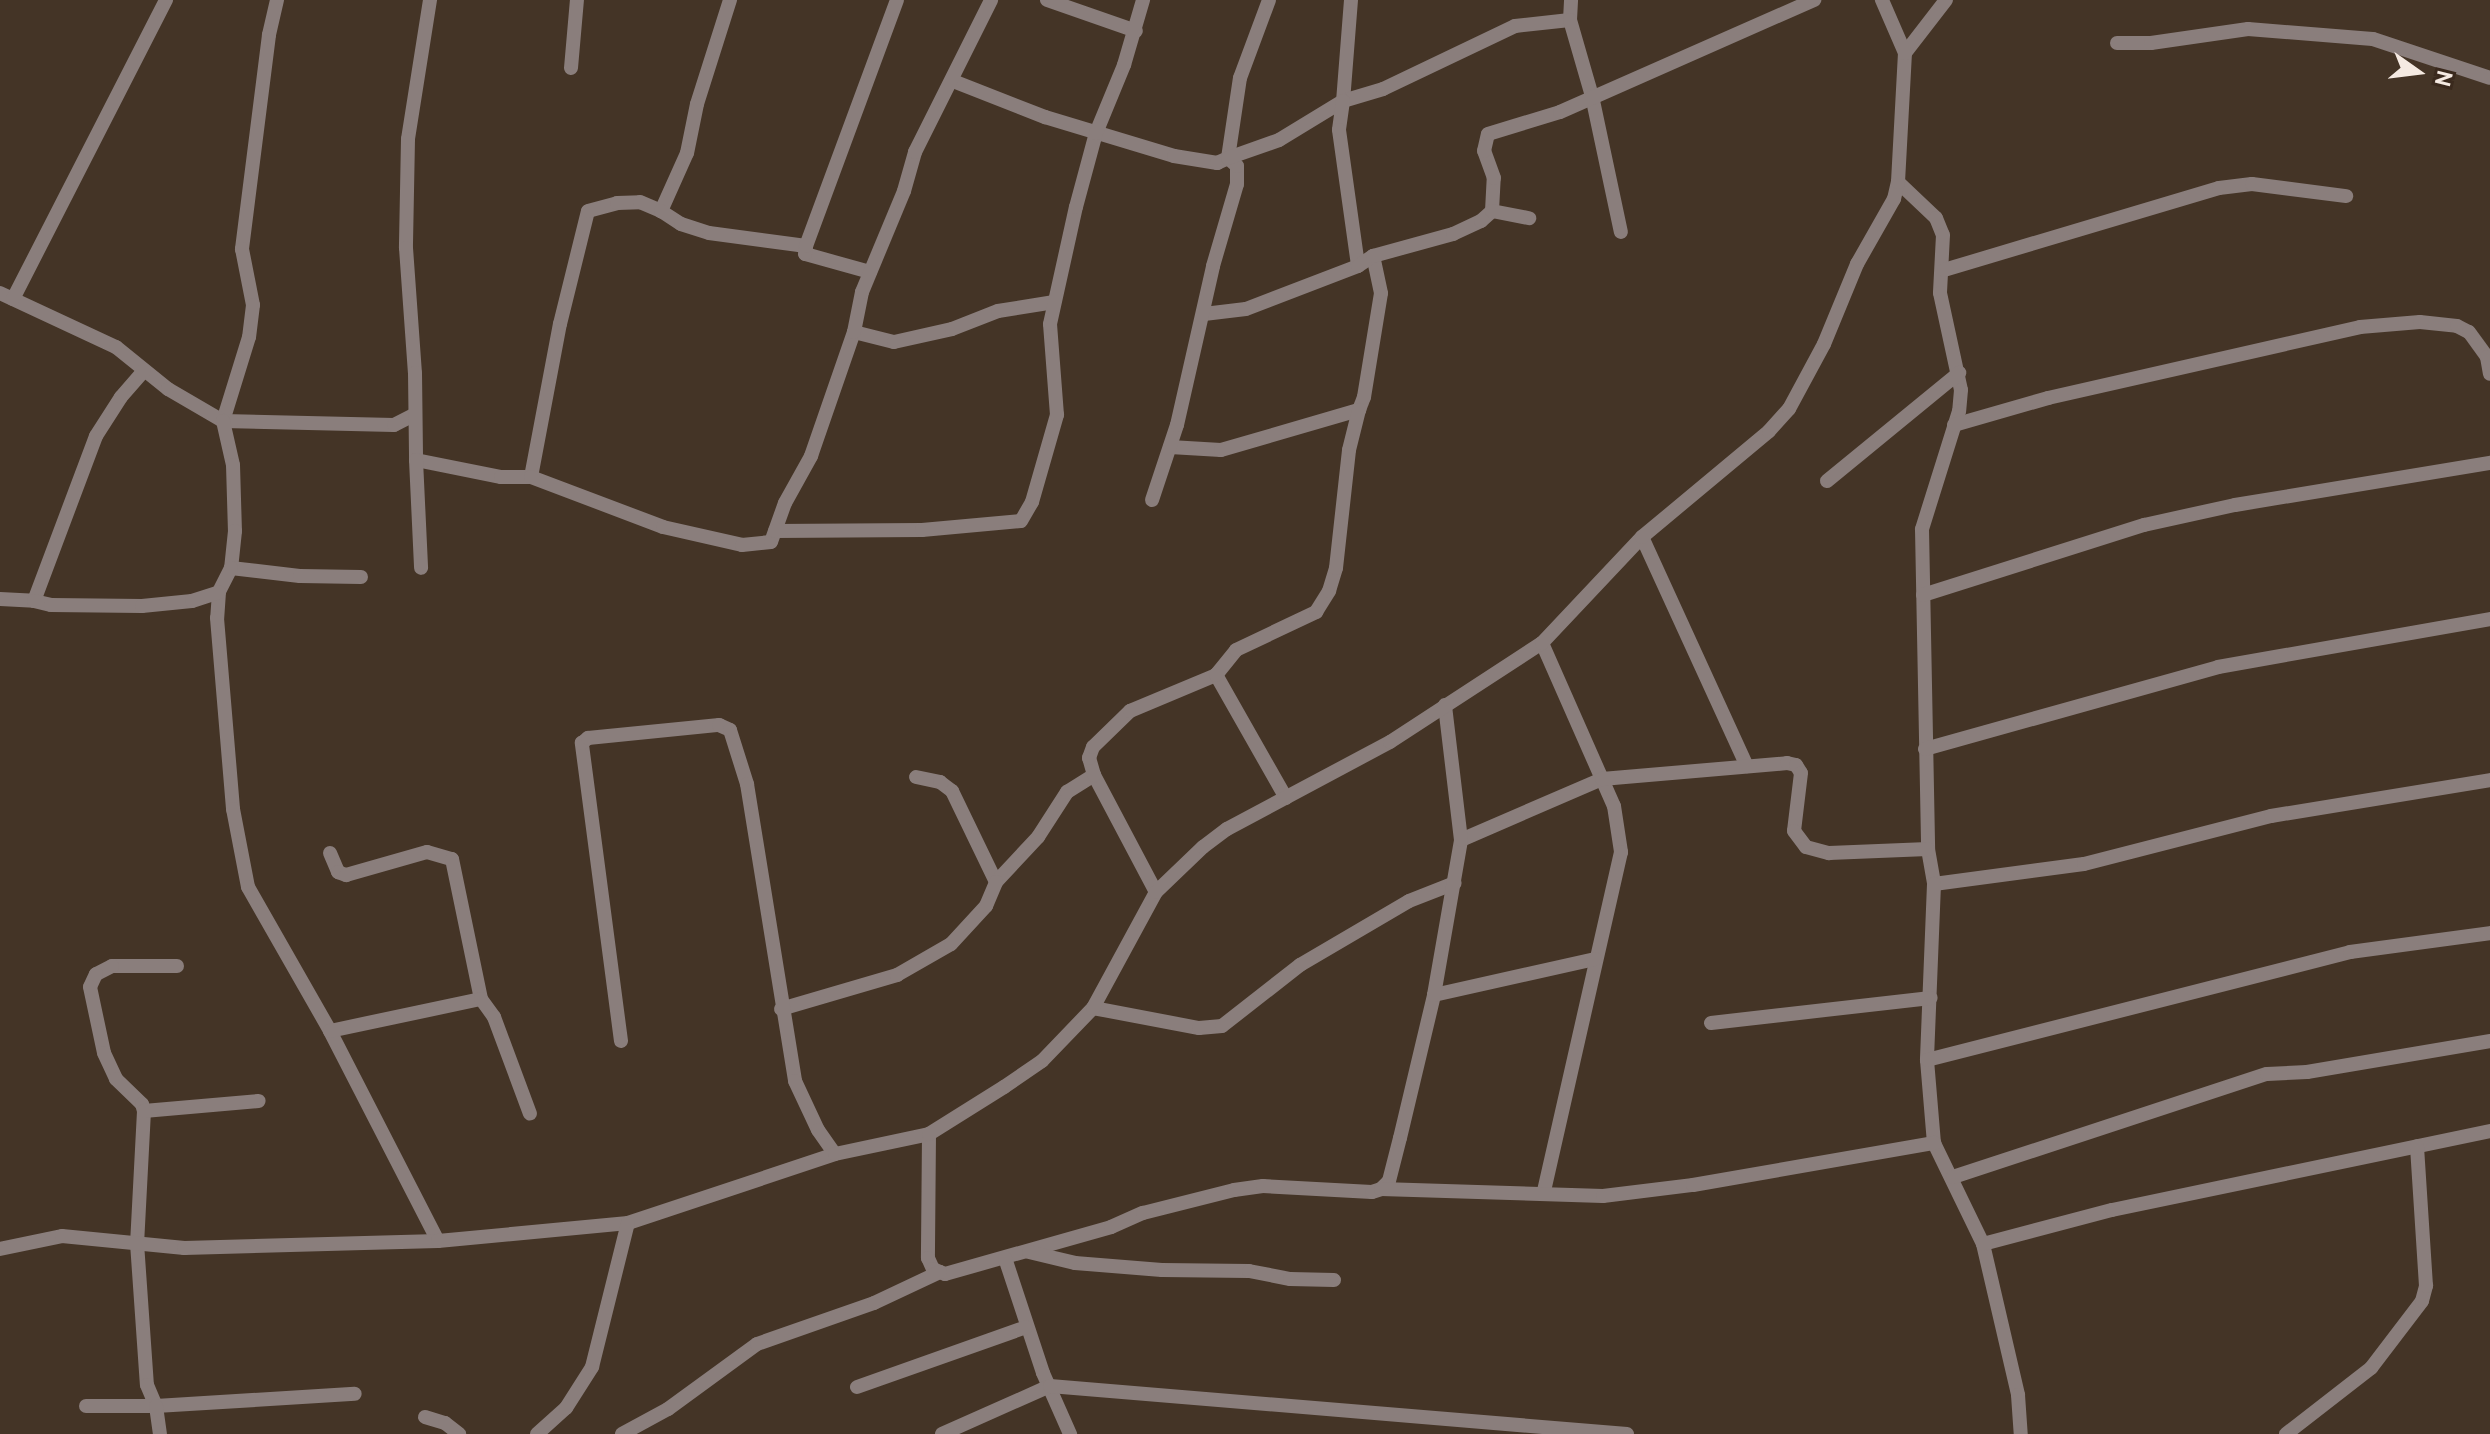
<!DOCTYPE html>
<html>
<head>
<meta charset="utf-8">
<style>
	body { margin:0 }
	#map { position:relative; width:2490px; height:1434px; overflow:hidden; background:#443426; font-family:Overpass,sans-serif }
	div>[style] { position:absolute }
	[style*='--x'] { left:calc(var(--x)*1px); top:calc(var(--y)*1px); width:calc(var(--w)*1px); rotate:calc(var(--a)*1deg) }
	.street>* { height:14px; margin:-7px; padding:0 7px; transform-origin:7px; border-radius:7px; background:#8a7e7c }
	span { translate:-50% -50%; white-space:nowrap; text-align:center; line-height:1.15; -webkit-text-stroke:6px #3a291d; paint-order:stroke }
	.north { position:absolute; left:2378px; top:32px; width:80px; height:80px; -webkit-text-stroke:6px #3a291d; paint-order:stroke; rotate:104deg; font-size:22px; font-weight:700; line-height:32px; text-align:center; color:#f5eae2 }
	.north::after { content:''; display:block; margin:auto; width:28px; height:36px; background:#f5eae2; clip-path:polygon(50% 0,100% 100%,50% 72%,0 100%) }
</style>
</head>
<body>
<div id="map">
	<div class="street">
		<div style="--x:277;--y:0;--w:36;--a:103"></div>
		<div style="--x:269;--y:35;--w:216;--a:97.2"></div>
		<div style="--x:242;--y:249;--w:57;--a:78.9"></div>
		<div style="--x:253;--y:305;--w:32;--a:97"></div>
		<div style="--x:249;--y:337;--w:88;--a:107.2"></div>
		<div style="--x:223;--y:421;--w:171;--a:1.3"></div>
		<div style="--x:394;--y:425;--w:22;--a:-27"></div>
		<div style="--x:430;--y:0;--w:141;--a:99"></div>
		<div style="--x:408;--y:139;--w:109;--a:91.1"></div>
		<div style="--x:406;--y:248;--w:125;--a:85.9"></div>
		<div style="--x:415;--y:373;--w:87;--a:89.3"></div>
		<div style="--x:416;--y:460;--w:87;--a:11.3"></div>
		<div style="--x:501;--y:477;--w:30;--a:0"></div>
		<div style="--x:531;--y:477;--w:156;--a:-79.3"></div>
		<div style="--x:560;--y:324;--w:116;--a:-76.1"></div>
		<div style="--x:588;--y:211;--w:30;--a:-15"></div>
		<div style="--x:617;--y:203;--w:23;--a:-2"></div>
		<div style="--x:640;--y:202;--w:23;--a:23"></div>
		<div style="--x:730;--y:0;--w:109;--a:107.6"></div>
		<div style="--x:697;--y:104;--w:50;--a:101.5"></div>
		<div style="--x:687;--y:153;--w:64;--a:114.1"></div>
		<div style="--x:661;--y:211;--w:24;--a:33"></div>
		<div style="--x:681;--y:224;--w:29;--a:18"></div>
		<div style="--x:709;--y:233;--w:98;--a:7.6"></div>
		<div style="--x:1047;--y:0;--w:94;--a:19.2"></div>
		<div style="--x:1351;--y:0;--w:101;--a:94.5"></div>
		<div style="--x:1343;--y:101;--w:42;--a:-16.7"></div>
		<div style="--x:1383;--y:89;--w:146;--a:-25.5"></div>
		<div style="--x:1515;--y:26;--w:55;--a:-6.2"></div>
		<div style="--x:1570;--y:20;--w:20;--a:-87"></div>
		<div style="--x:1570;--y:20;--w:79;--a:73.9"></div>
		<div style="--x:1592;--y:96;--w:139;--a:78"></div>
		<div style="--x:2117;--y:43;--w:34;--a:0"></div>
		<div style="--x:2151;--y:43;--w:98;--a:-8.2"></div>
		<div style="--x:2248;--y:29;--w:125;--a:4.6"></div>
		<div style="--x:2373;--y:39;--w:123;--a:18.4"></div>
		<div style="--x:1905;--y:53;--w:67;--a:-52.3"></div>
		<div style="--x:571;--y:68;--w:68;--a:-85"></div>
		<div style="--x:953;--y:81;--w:99;--a:21.4"></div>
		<div style="--x:1045;--y:117;--w:135;--a:16.8"></div>
		<div style="--x:1174;--y:156;--w:44;--a:9.2"></div>
		<div style="--x:1217;--y:163;--w:12;--a:-24"></div>
		<div style="--x:1228;--y:158;--w:81;--a:-81.5"></div>
		<div style="--x:1240;--y:78;--w:83;--a:-69.6"></div>
		<div style="--x:1898;--y:182;--w:52;--a:43.5"></div>
		<div style="--x:1936;--y:218;--w:18;--a:68"></div>
		<div style="--x:1943;--y:235;--w:58;--a:93"></div>
		<div style="--x:1940;--y:293;--w:99;--a:77.8"></div>
		<div style="--x:1961;--y:390;--w:21;--a:95"></div>
		<div style="--x:1959;--y:411;--w:124;--a:107.4"></div>
		<div style="--x:1922;--y:529;--w:320;--a:88.9"></div>
		<div style="--x:1928;--y:849;--w:36;--a:80"></div>
		<div style="--x:1934;--y:884;--w:151;--a:-7.6"></div>
		<div style="--x:2084;--y:864;--w:193;--a:-14.4"></div>
		<div style="--x:2271;--y:816;--w:222;--a:-9.3"></div>
		<div style="--x:1492;--y:211;--w:33;--a:-87"></div>
		<div style="--x:1494;--y:178;--w:29;--a:-110"></div>
		<div style="--x:1484;--y:151;--w:17;--a:-77"></div>
		<div style="--x:1488;--y:134;--w:75;--a:-17"></div>
		<div style="--x:1560;--y:112;--w:278;--a:-23.8"></div>
		<div style="--x:1944;--y:270;--w:287;--a:-16.6"></div>
		<div style="--x:2219;--y:188;--w:33;--a:-7"></div>
		<div style="--x:2252;--y:184;--w:95;--a:7.3"></div>
		<div style="--x:870;--y:272;--w:67;--a:-164.5"></div>
		<div style="--x:805;--y:254;--w:8;--a:-83"></div>
		<div style="--x:806;--y:246;--w:262;--a:-69.7"></div>
		<div style="--x:0;--y:293;--w:128;--a:25"></div>
		<div style="--x:116;--y:347;--w:67;--a:38.9"></div>
		<div style="--x:168;--y:389;--w:64;--a:30.2"></div>
		<div style="--x:223;--y:421;--w:45;--a:77.2"></div>
		<div style="--x:233;--y:465;--w:66;--a:88.3"></div>
		<div style="--x:235;--y:531;--w:37;--a:96"></div>
		<div style="--x:231;--y:568;--w:69;--a:6.6"></div>
		<div style="--x:300;--y:576;--w:61;--a:0.9"></div>
		<div style="--x:13;--y:299;--w:336;--a:-62.9"></div>
		<div style="--x:1204;--y:314;--w:42;--a:-6.8"></div>
		<div style="--x:1246;--y:309;--w:120;--a:-21"></div>
		<div style="--x:854;--y:332;--w:41;--a:14"></div>
		<div style="--x:894;--y:342;--w:59;--a:-12.6"></div>
		<div style="--x:952;--y:329;--w:49;--a:-21.4"></div>
		<div style="--x:998;--y:311;--w:57;--a:-9.1"></div>
		<div style="--x:1954;--y:425;--w:98;--a:-16"></div>
		<div style="--x:2048;--y:398;--w:320;--a:-12.8"></div>
		<div style="--x:2360;--y:327;--w:60;--a:-4.8"></div>
		<div style="--x:2420;--y:322;--w:37;--a:6"></div>
		<div style="--x:2457;--y:326;--w:13;--a:27"></div>
		<div style="--x:2469;--y:332;--w:31;--a:54"></div>
		<div style="--x:2487;--y:357;--w:17;--a:80"></div>
		<div style="--x:1170;--y:447;--w:51;--a:3.4"></div>
		<div style="--x:1221;--y:450;--w:144;--a:-16.2"></div>
		<div style="--x:1359;--y:410;--w:14;--a:-69"></div>
		<div style="--x:1364;--y:397;--w:105;--a:-80.7"></div>
		<div style="--x:1381;--y:293;--w:38;--a:-102"></div>
		<div style="--x:416;--y:460;--w:108;--a:87.3"></div>
		<div style="--x:531;--y:477;--w:141;--a:20.7"></div>
		<div style="--x:663;--y:527;--w:81;--a:12.8"></div>
		<div style="--x:742;--y:545;--w:29;--a:-6"></div>
		<div style="--x:771;--y:542;--w:41;--a:-70.3"></div>
		<div style="--x:785;--y:503;--w:54;--a:-61"></div>
		<div style="--x:811;--y:456;--w:131;--a:-70.9"></div>
		<div style="--x:854;--y:332;--w:41;--a:-78.7"></div>
		<div style="--x:862;--y:292;--w:109;--a:-67.4"></div>
		<div style="--x:904;--y:191;--w:41;--a:-74.2"></div>
		<div style="--x:915;--y:152;--w:170;--a:-63.4"></div>
		<div style="--x:1827;--y:481;--w:171;--a:-39.3"></div>
		<div style="--x:1152;--y:500;--w:79;--a:-71.6"></div>
		<div style="--x:1177;--y:425;--w:163;--a:-77.2"></div>
		<div style="--x:1213;--y:266;--w:85;--a:-73.7"></div>
		<div style="--x:1237;--y:184;--w:18;--a:-90"></div>
		<div style="--x:1237;--y:166;--w:12;--a:-138"></div>
		<div style="--x:1228;--y:158;--w:54;--a:-19.4"></div>
		<div style="--x:1279;--y:140;--w:75;--a:-31.4"></div>
		<div style="--x:1343;--y:101;--w:29;--a:98"></div>
		<div style="--x:1339;--y:130;--w:137;--a:82"></div>
		<div style="--x:1358;--y:266;--w:18;--a:-34"></div>
		<div style="--x:1373;--y:256;--w:83;--a:-15.4"></div>
		<div style="--x:1453;--y:234;--w:31;--a:-25"></div>
		<div style="--x:1481;--y:221;--w:15;--a:-42"></div>
		<div style="--x:1492;--y:211;--w:38;--a:11"></div>
		<div style="--x:775;--y:531;--w:147;--a:-0.4"></div>
		<div style="--x:922;--y:530;--w:99;--a:-5.2"></div>
		<div style="--x:1021;--y:521;--w:22;--a:-60"></div>
		<div style="--x:1032;--y:502;--w:91;--a:-74"></div>
		<div style="--x:1057;--y:415;--w:91;--a:-94.4"></div>
		<div style="--x:1050;--y:324;--w:120;--a:-77.5"></div>
		<div style="--x:1076;--y:207;--w:77;--a:-74.9"></div>
		<div style="--x:1096;--y:133;--w:74;--a:-67.6"></div>
		<div style="--x:1124;--y:65;--w:68;--a:-73.7"></div>
		<div style="--x:1642;--y:537;--w:252;--a:65.4"></div>
		<div style="--x:231;--y:568;--w:27;--a:117"></div>
		<div style="--x:219;--y:592;--w:26;--a:94"></div>
		<div style="--x:217;--y:618;--w:192;--a:85.2"></div>
		<div style="--x:233;--y:809;--w:79;--a:79.1"></div>
		<div style="--x:248;--y:887;--w:166;--a:60.3"></div>
		<div style="--x:330;--y:1031;--w:236;--a:62.8"></div>
		<div style="--x:1923;--y:595;--w:232;--a:-17.6"></div>
		<div style="--x:2144;--y:525;--w:93;--a:-12.4"></div>
		<div style="--x:2235;--y:505;--w:258;--a:-9.4"></div>
		<div style="--x:0;--y:599;--w:34;--a:3"></div>
		<div style="--x:34;--y:601;--w:176;--a:-69.4"></div>
		<div style="--x:96;--y:436;--w:46;--a:-57.3"></div>
		<div style="--x:121;--y:397;--w:35;--a:-49"></div>
		<div style="--x:34;--y:601;--w:17;--a:13"></div>
		<div style="--x:51;--y:605;--w:91;--a:0.6"></div>
		<div style="--x:142;--y:606;--w:50;--a:-5.7"></div>
		<div style="--x:192;--y:601;--w:28;--a:-18"></div>
		<div style="--x:1542;--y:643;--w:178;--a:66.2"></div>
		<div style="--x:1614;--y:806;--w:47;--a:81.3"></div>
		<div style="--x:1621;--y:852;--w:349;--a:102.8"></div>
		<div style="--x:1925;--y:749;--w:304;--a:-15.6"></div>
		<div style="--x:2218;--y:667;--w:276;--a:-10"></div>
		<div style="--x:1094;--y:775;--w:132;--a:62.1"></div>
		<div style="--x:916;--y:777;--w:25;--a:12"></div>
		<div style="--x:940;--y:782;--w:15;--a:37"></div>
		<div style="--x:952;--y:791;--w:101;--a:64.2"></div>
		<div style="--x:996;--y:882;--w:62;--a:-47"></div>
		<div style="--x:1038;--y:837;--w:54;--a:-57.2"></div>
		<div style="--x:1067;--y:792;--w:32;--a:-32"></div>
		<div style="--x:1094;--y:775;--w:18;--a:-106"></div>
		<div style="--x:1089;--y:758;--w:12;--a:-70"></div>
		<div style="--x:1093;--y:747;--w:52;--a:-44.2"></div>
		<div style="--x:1130;--y:711;--w:93;--a:-22.7"></div>
		<div style="--x:1286;--y:798;--w:142;--a:-119.6"></div>
		<div style="--x:1216;--y:675;--w:32;--a:-51"></div>
		<div style="--x:1236;--y:650;--w:89;--a:-25.4"></div>
		<div style="--x:1316;--y:612;--w:25;--a:-58"></div>
		<div style="--x:1329;--y:591;--w:24;--a:-73"></div>
		<div style="--x:1336;--y:568;--w:119;--a:-83.7"></div>
		<div style="--x:1349;--y:450;--w:41;--a:-76"></div>
		<div style="--x:1461;--y:840;--w:154;--a:-23.4"></div>
		<div style="--x:1602;--y:779;--w:186;--a:-4.9"></div>
		<div style="--x:1787;--y:763;--w:9;--a:13"></div>
		<div style="--x:1796;--y:765;--w:9;--a:58"></div>
		<div style="--x:1801;--y:773;--w:58;--a:96.9"></div>
		<div style="--x:1794;--y:831;--w:20;--a:53"></div>
		<div style="--x:1806;--y:847;--w:24;--a:15"></div>
		<div style="--x:1829;--y:853;--w:99;--a:-2.3"></div>
		<div style="--x:330;--y:853;--w:21;--a:67"></div>
		<div style="--x:338;--y:872;--w:9;--a:21"></div>
		<div style="--x:346;--y:875;--w:84;--a:-15.9"></div>
		<div style="--x:427;--y:852;--w:26;--a:16"></div>
		<div style="--x:452;--y:859;--w:143;--a:78.3"></div>
		<div style="--x:1934;--y:884;--w:176;--a:92.3"></div>
		<div style="--x:1927;--y:1060;--w:83;--a:85.2"></div>
		<div style="--x:1934;--y:1143;--w:112;--a:64.1"></div>
		<div style="--x:1983;--y:1244;--w:155;--a:76.9"></div>
		<div style="--x:2018;--y:1395;--w:39;--a:86"></div>
		<div style="--x:177;--y:966;--w:65;--a:180"></div>
		<div style="--x:112;--y:966;--w:18;--a:153"></div>
		<div style="--x:96;--y:974;--w:14;--a:115"></div>
		<div style="--x:90;--y:987;--w:67;--a:78"></div>
		<div style="--x:104;--y:1053;--w:29;--a:65"></div>
		<div style="--x:116;--y:1079;--w:36;--a:44"></div>
		<div style="--x:142;--y:1104;--w:7;--a:74"></div>
		<div style="--x:144;--y:1111;--w:132;--a:93"></div>
		<div style="--x:137;--y:1243;--w:142;--a:86"></div>
		<div style="--x:147;--y:1385;--w:23;--a:67"></div>
		<div style="--x:156;--y:1406;--w:199;--a:-3.5"></div>
		<div style="--x:1434;--y:995;--w:165;--a:-12.6"></div>
		<div style="--x:1093;--y:1008;--w:108;--a:10.7"></div>
		<div style="--x:1199;--y:1028;--w:23;--a:-5"></div>
		<div style="--x:1222;--y:1026;--w:99;--a:-38"></div>
		<div style="--x:1300;--y:965;--w:126;--a:-30.4"></div>
		<div style="--x:1409;--y:901;--w:49;--a:-21.4"></div>
		<div style="--x:781;--y:1009;--w:121;--a:-16.3"></div>
		<div style="--x:897;--y:975;--w:62;--a:-29.9"></div>
		<div style="--x:951;--y:944;--w:52;--a:-47.4"></div>
		<div style="--x:986;--y:906;--w:26;--a:-67"></div>
		<div style="--x:1711;--y:1023;--w:221;--a:-6.5"></div>
		<div style="--x:330;--y:1031;--w:154;--a:-12"></div>
		<div style="--x:481;--y:999;--w:22;--a:54"></div>
		<div style="--x:494;--y:1017;--w:103;--a:69.6"></div>
		<div style="--x:621;--y:1041;--w:301;--a:-97.5"></div>
		<div style="--x:582;--y:743;--w:8;--a:-40"></div>
		<div style="--x:588;--y:738;--w:132;--a:-5.7"></div>
		<div style="--x:719;--y:725;--w:12;--a:24"></div>
		<div style="--x:730;--y:730;--w:57;--a:72.5"></div>
		<div style="--x:747;--y:784;--w:301;--a:80.8"></div>
		<div style="--x:795;--y:1081;--w:54;--a:64.9"></div>
		<div style="--x:818;--y:1130;--w:29;--a:55"></div>
		<div style="--x:1927;--y:1060;--w:437;--a:-14.3"></div>
		<div style="--x:2350;--y:952;--w:141;--a:-7.7"></div>
		<div style="--x:144;--y:1111;--w:115;--a:-5"></div>
		<div style="--x:929;--y:1134;--w:124;--a:90.5"></div>
		<div style="--x:928;--y:1258;--w:12;--a:66"></div>
		<div style="--x:933;--y:1269;--w:13;--a:23"></div>
		<div style="--x:945;--y:1274;--w:173;--a:-15.8"></div>
		<div style="--x:1111;--y:1227;--w:35;--a:-24"></div>
		<div style="--x:1143;--y:1213;--w:94;--a:-14.2"></div>
		<div style="--x:1234;--y:1190;--w:29;--a:-8"></div>
		<div style="--x:1263;--y:1186;--w:109;--a:3.2"></div>
		<div style="--x:1372;--y:1192;--w:9;--a:-18"></div>
		<div style="--x:1381;--y:1189;--w:11;--a:-45"></div>
		<div style="--x:1389;--y:1181;--w:44;--a:-75.7"></div>
		<div style="--x:1400;--y:1138;--w:147;--a:-76.6"></div>
		<div style="--x:1434;--y:995;--w:157;--a:-80.1"></div>
		<div style="--x:1461;--y:840;--w:136;--a:-96.8"></div>
		<div style="--x:1953;--y:1177;--w:330;--a:-18.2"></div>
		<div style="--x:2267;--y:1074;--w:40;--a:-2.9"></div>
		<div style="--x:2307;--y:1072;--w:186;--a:-9.6"></div>
		<div style="--x:1381;--y:1189;--w:222;--a:1.8"></div>
		<div style="--x:1603;--y:1196;--w:91;--a:-7"></div>
		<div style="--x:1693;--y:1185;--w:245;--a:-9.9"></div>
		<div style="--x:1983;--y:1244;--w:133;--a:-14.8"></div>
		<div style="--x:2112;--y:1210;--w:386;--a:-11.8"></div>
		<div style="--x:0;--y:1249;--w:63;--a:-11.8"></div>
		<div style="--x:62;--y:1236;--w:123;--a:5.6"></div>
		<div style="--x:184;--y:1248;--w:254;--a:-1.6"></div>
		<div style="--x:438;--y:1241;--w:191;--a:-5.4"></div>
		<div style="--x:628;--y:1223;--w:218;--a:-18.4"></div>
		<div style="--x:835;--y:1154;--w:96;--a:-12"></div>
		<div style="--x:929;--y:1134;--w:89;--a:-32.1"></div>
		<div style="--x:1004;--y:1087;--w:46;--a:-34.4"></div>
		<div style="--x:1042;--y:1061;--w:74;--a:-46.1"></div>
		<div style="--x:1093;--y:1008;--w:132;--a:-61.5"></div>
		<div style="--x:1156;--y:892;--w:65;--a:-43.8"></div>
		<div style="--x:1203;--y:847;--w:30;--a:-37"></div>
		<div style="--x:1227;--y:829;--w:185;--a:-28.1"></div>
		<div style="--x:1390;--y:742;--w:181;--a:-33.1"></div>
		<div style="--x:1542;--y:643;--w:146;--a:-46.7"></div>
		<div style="--x:1642;--y:537;--w:165;--a:-39.8"></div>
		<div style="--x:1769;--y:431;--w:30;--a:-48"></div>
		<div style="--x:1789;--y:409;--w:74;--a:-61.7"></div>
		<div style="--x:1824;--y:344;--w:87;--a:-67.6"></div>
		<div style="--x:1857;--y:264;--w:75;--a:-60.4"></div>
		<div style="--x:1894;--y:199;--w:17;--a:-77"></div>
		<div style="--x:1898;--y:182;--w:129;--a:-86.9"></div>
		<div style="--x:1905;--y:53;--w:58;--a:-113.5"></div>
		<div style="--x:1029;--y:1252;--w:47;--a:13.4"></div>
		<div style="--x:1075;--y:1263;--w:87;--a:4.6"></div>
		<div style="--x:1162;--y:1270;--w:87;--a:0.7"></div>
		<div style="--x:1249;--y:1271;--w:42;--a:11"></div>
		<div style="--x:1290;--y:1279;--w:44;--a:1.3"></div>
		<div style="--x:1005;--y:1258;--w:121;--a:71.7"></div>
		<div style="--x:1043;--y:1373;--w:67;--a:66.1"></div>
		<div style="--x:857;--y:1387;--w:179;--a:-19.5"></div>
		<div style="--x:86;--y:1406;--w:70;--a:0"></div>
		<div style="--x:156;--y:1406;--w:28;--a:82"></div>
		<div style="--x:425;--y:1417;--w:21;--a:17"></div>
		<div style="--x:445;--y:1423;--w:18;--a:38"></div>
		<div style="--x:537;--y:1434;--w:39;--a:-42"></div>
		<div style="--x:566;--y:1408;--w:49;--a:-57.6"></div>
		<div style="--x:592;--y:1367;--w:148;--a:-76"></div>
		<div style="--x:622;--y:1434;--w:52;--a:-28.5"></div>
		<div style="--x:668;--y:1409;--w:110;--a:-36.1"></div>
		<div style="--x:757;--y:1344;--w:124;--a:-19.3"></div>
		<div style="--x:874;--y:1303;--w:73;--a:-25.2"></div>
		<div style="--x:942;--y:1434;--w:118;--a:-24"></div>
		<div style="--x:1050;--y:1386;--w:579;--a:4.76"></div>
		<div style="--x:2286;--y:1434;--w:108;--a:-37.8"></div>
		<div style="--x:2371;--y:1368;--w:84;--a:-52.7"></div>
		<div style="--x:2422;--y:1301;--w:16;--a:-75"></div>
		<div style="--x:2426;--y:1286;--w:140;--a:-93.7"></div>
	</div>
	<div class="north">N</div>
</div>
</body>
</html>
